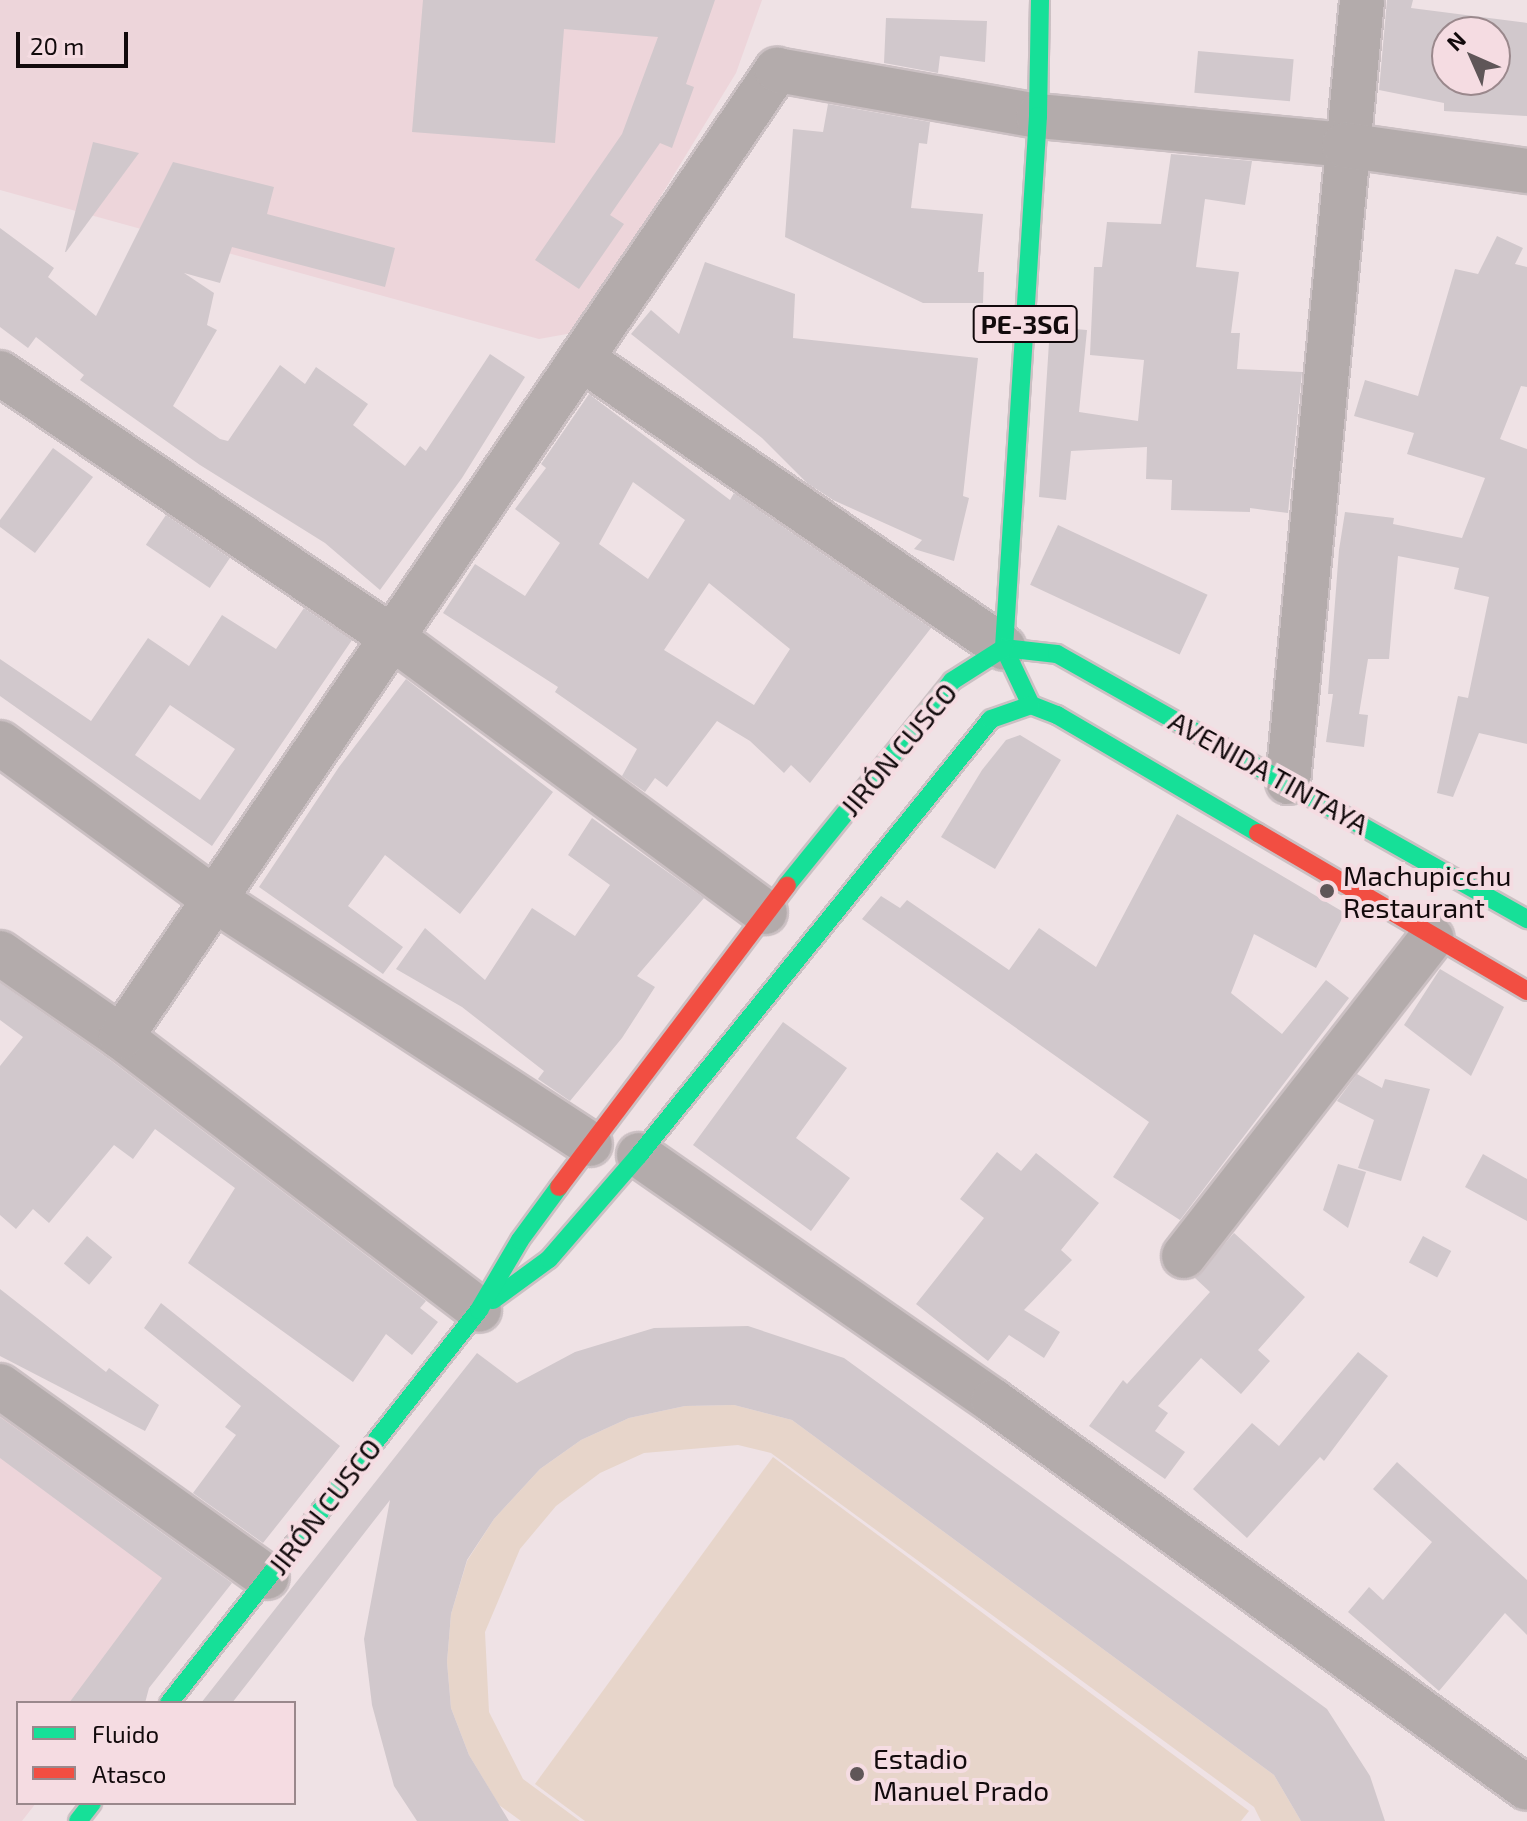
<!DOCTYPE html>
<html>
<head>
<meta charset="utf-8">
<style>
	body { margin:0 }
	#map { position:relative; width:1527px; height:1821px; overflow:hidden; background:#efe2e5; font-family:"Exo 2",sans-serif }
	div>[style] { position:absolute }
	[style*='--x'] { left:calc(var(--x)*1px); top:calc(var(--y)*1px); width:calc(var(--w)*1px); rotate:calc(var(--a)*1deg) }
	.built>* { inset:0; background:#edd5da }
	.green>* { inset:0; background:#e7d5ca }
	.building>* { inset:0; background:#d1c8cc; transform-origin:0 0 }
	.roads { filter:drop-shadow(2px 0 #cbc0c3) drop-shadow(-2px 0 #cbc0c3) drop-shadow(0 2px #cbc0c3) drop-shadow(0 -2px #cbc0c3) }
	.street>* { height:44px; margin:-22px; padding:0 22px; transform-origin:22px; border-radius:22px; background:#b3abab }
	.fast>* { height:18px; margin:-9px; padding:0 9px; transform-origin:9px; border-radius:9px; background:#16e098 }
	.jam>* { height:18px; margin:-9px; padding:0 9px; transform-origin:9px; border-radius:9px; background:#f24e42 }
	.dots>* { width:22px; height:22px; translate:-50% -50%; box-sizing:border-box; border:4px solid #f5dce2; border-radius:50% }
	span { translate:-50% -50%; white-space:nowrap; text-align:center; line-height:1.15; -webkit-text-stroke:8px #f5dce2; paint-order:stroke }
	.shield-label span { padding:2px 6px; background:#f5dce2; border:2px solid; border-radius:6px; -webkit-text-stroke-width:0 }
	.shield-label { font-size:26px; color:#120a0c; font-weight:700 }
	.street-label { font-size:28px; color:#120a0c }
	.poi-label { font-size:28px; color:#120a0c }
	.left { translate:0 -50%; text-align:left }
	.legend { position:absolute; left:16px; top:1701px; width:280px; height:104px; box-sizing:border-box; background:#f5dce2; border:2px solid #9a888c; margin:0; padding:10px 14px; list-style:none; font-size:24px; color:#120a0c }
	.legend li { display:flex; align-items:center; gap:16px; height:40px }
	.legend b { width:40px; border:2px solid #9a888c }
	.north { position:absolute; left:1431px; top:16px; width:80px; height:80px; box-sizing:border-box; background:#f5dce2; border:2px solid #9a888c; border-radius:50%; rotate:315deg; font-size:22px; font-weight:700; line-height:32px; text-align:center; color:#120a0c }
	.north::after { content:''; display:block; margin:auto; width:28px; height:36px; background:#5f5658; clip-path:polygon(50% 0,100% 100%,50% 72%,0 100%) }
	.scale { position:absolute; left:16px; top:32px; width:112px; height:36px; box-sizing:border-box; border:4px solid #120a0c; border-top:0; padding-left:10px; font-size:24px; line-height:28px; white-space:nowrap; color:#120a0c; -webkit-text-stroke:6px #f5dce2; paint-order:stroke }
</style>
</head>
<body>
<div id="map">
	<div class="built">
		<div style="clip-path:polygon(0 0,762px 0,736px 73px,578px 332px,539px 339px,0 190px)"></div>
		<div style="clip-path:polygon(0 1413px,219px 1577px,117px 1703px,18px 1703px,18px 1803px,36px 1803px,22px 1821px,0 1821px)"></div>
	</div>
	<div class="green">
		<div style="clip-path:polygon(734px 1405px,792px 1420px,1274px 1775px,1301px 1821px,1261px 1821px,1254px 1807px,771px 1453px,738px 1445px,644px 1453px,600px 1473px,556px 1506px,520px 1549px,485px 1632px,489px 1712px,523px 1779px,580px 1821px,521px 1821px,499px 1805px,469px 1755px,451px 1708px,447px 1662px,451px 1614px,467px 1561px,494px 1519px,540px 1469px,581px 1440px,629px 1418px,685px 1406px)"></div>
		<div style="clip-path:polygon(773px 1457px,1249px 1811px,1241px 1821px,585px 1821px,535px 1784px)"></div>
	</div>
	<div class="building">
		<div style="clip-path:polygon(423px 0,715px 0,686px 84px,694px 87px,672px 148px,660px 143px,610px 215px,624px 224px,579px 289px,535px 260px,622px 134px,658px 37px,564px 29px,555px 143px,412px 132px)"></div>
		<div style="clip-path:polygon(evenodd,1387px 0,1413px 0,1411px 8px,1527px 23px,1527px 116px,1444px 111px,1444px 103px,1379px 90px,1387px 0,1447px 32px,1495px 32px,1495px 80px,1447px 80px,1447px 32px)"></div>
		<div style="clip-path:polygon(886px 18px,987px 21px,985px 62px,940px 56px,938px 73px,884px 63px)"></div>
		<div style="left:1198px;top:51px;width:96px;height:42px;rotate:5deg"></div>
		<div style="clip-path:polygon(828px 104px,930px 122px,927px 144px,919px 143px,911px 208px,983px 214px,978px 272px,984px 272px,983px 303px,923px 303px,785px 237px,793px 129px,823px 132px)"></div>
		<div style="clip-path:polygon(93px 142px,139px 153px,66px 252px,65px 252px)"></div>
		<div style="clip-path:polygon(1171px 154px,1252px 161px,1245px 205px,1205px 199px,1196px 267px,1239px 272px,1231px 333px,1240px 333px,1237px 369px,1302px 372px,1288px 513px,1250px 508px,1250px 512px,1171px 510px,1172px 480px,1146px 479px,1147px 447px,1071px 451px,1066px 500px,1039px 497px,1050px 327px,1087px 330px,1079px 412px,1138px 421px,1144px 360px,1090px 355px,1094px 267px,1102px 267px,1107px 222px,1161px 224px)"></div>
		<div style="clip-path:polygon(173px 162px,274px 187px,267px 214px,395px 248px,385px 287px,232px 247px,220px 283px,184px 273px,214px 293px,207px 325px,217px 330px,173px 406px,220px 439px,228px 441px,280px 365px,305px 384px,316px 367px,368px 404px,353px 425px,405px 466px,420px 446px,426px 451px,490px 354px,525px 377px,462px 478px,380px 590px,325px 543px,200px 465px,80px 380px,84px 375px,36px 337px,28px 348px,0 327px,0 228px,54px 268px,48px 277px,96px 316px)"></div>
		<div style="clip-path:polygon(1497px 236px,1523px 248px,1515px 264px,1527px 267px,1527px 387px,1521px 386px,1500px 439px,1527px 449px,1527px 744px,1479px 733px,1453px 797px,1437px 793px,1458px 696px,1468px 698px,1489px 597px,1454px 589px,1459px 568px,1398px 556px,1389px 659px,1368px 659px,1359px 714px,1368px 715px,1364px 747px,1326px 742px,1333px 694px,1328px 694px,1339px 550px,1345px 512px,1394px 518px,1393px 524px,1462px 538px,1485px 478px,1407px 454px,1414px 433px,1354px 416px,1365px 380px,1418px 396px,1455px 269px,1478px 274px)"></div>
		<div style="clip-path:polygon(705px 262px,795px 294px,793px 338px,978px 358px,963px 496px,969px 498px,954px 561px,914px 549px,922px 540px,833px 500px,807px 483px,762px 438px,631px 334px,651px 310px,679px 334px)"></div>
		<div style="clip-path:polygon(evenodd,589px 394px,730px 500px,734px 493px,931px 628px,810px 783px,791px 765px,784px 773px,750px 741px,717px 721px,667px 787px,655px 778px,645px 792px,622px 776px,637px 749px,555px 692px,558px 687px,443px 613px,475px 564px,525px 596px,560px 543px,515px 509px,546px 468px,541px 464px,589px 394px,633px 482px,685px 520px,648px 579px,599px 544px,633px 482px,589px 394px,709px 583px,790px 649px,754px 705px,664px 650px,709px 583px)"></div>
		<div style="clip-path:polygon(53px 448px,93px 477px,35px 553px,0 527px,0 520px)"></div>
		<div style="left:166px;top:515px;width:77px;height:36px;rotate:34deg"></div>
		<div style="left:1058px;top:525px;width:165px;height:66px;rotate:25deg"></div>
		<div style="clip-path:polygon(evenodd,304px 608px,352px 640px,212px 846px,0 696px,0 659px,91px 721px,148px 638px,189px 666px,222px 615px,276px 649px,304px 608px,170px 705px,235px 749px,200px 800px,135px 755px,170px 705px)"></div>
		<div style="clip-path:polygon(406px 679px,553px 792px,460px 914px,385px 855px,348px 906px,403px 947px,383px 974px,259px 887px,339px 767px)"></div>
		<div style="clip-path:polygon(1020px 735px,1061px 760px,995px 869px,941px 837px,982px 770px,1006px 740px)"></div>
		<div style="clip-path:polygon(1177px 814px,1345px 913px,1316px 968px,1254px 934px,1231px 993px,1282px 1034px,1326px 980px,1349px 998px,1180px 1220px,1113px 1177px,1149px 1122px,862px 919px,881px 896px,900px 908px,907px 900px,1009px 970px,1039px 928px,1096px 967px)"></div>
		<div style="clip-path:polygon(592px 818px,704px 898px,637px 976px,655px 987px,622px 1038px,570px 1101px,538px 1079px,544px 1071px,462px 1007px,396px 969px,425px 928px,485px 980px,532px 908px,575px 936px,610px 885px,568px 855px)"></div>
		<div style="clip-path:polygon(1440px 969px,1504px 1007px,1471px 1076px,1404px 1025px)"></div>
		<div style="clip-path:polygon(0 983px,106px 1057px,426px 1301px,420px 1308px,438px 1322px,412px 1355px,386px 1334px,353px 1382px,188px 1263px,235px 1188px,155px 1129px,133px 1159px,114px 1145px,49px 1223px,33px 1209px,16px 1229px,0 1215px,0 1066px,23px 1037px,0 1020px)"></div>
		<div style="clip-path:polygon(783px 1022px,847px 1068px,796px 1138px,850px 1178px,811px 1231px,693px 1145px)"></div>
		<div style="clip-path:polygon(1357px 1074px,1382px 1088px,1385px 1079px,1430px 1089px,1401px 1181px,1358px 1168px,1374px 1120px,1337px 1101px)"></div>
		<div style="clip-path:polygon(997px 1152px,1021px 1171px,1036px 1153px,1099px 1203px,1061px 1250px,1072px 1260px,1024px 1310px,1060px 1332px,1044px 1358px,1009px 1335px,988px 1361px,916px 1304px,984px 1218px,960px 1199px)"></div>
		<div style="clip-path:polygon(1483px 1154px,1527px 1179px,1527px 1221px,1465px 1187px)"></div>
		<div style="clip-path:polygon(1338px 1164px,1366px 1172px,1348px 1228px,1323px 1210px)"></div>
		<div style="clip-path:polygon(1234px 1233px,1305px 1297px,1258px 1350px,1270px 1361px,1241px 1394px,1201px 1358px,1158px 1406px,1168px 1413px,1155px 1431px,1185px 1452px,1165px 1479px,1089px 1426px,1123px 1380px,1127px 1384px,1210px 1292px,1195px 1278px)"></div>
		<div style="left:87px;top:1236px;width:33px;height:36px;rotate:40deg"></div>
		<div style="left:1423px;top:1236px;width:32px;height:30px;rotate:28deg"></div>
		<div style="clip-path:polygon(0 1289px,106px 1372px,109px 1368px,159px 1405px,145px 1431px,0 1356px)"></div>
		<div style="clip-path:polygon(161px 1303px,340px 1446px,263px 1543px,193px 1493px,236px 1435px,225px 1427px,241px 1406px,144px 1328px)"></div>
		<div style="clip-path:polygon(748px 1326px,844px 1358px,1327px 1709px,1370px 1776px,1385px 1821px,1301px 1821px,1274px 1775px,792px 1420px,734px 1405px,685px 1406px,629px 1418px,581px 1440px,540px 1469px,494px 1519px,467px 1560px,451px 1614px,447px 1662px,451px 1708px,469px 1755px,509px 1821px,417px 1821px,394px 1786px,372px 1705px,364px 1639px,390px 1500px,232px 1703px,201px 1703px,477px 1353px,517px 1383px,575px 1352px,654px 1328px)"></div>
		<div style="clip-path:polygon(1358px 1352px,1388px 1376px,1324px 1461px,1320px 1457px,1247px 1538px,1193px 1489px,1252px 1423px,1279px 1446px)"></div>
		<div style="clip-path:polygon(0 1417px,232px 1583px,149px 1688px,145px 1703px,69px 1703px,162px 1578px,0 1458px)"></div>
		<div style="clip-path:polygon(1397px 1462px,1527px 1580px,1527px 1635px,1505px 1613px,1439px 1691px,1348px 1612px,1369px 1587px,1383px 1600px,1432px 1542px,1373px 1489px)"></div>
	</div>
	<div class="roads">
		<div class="street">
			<div style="--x:582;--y:359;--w:511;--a:34.4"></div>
			<div style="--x:0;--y:373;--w:474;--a:34"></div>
			<div style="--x:393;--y:638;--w:462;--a:36.4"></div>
			<div style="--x:0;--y:743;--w:268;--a:36.1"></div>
			<div style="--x:217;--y:901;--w:445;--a:33.1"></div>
			<div style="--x:1288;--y:782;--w:785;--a:-84.59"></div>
			<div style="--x:0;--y:953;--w:147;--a:34.8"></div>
			<div style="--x:121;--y:1037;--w:450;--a:37.3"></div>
			<div style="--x:121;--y:1037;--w:1169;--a:-55.85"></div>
			<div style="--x:777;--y:70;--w:265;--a:10"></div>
			<div style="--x:1038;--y:116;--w:307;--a:5.4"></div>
			<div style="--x:1344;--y:145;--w:185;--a:8.1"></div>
			<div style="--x:639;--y:1155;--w:431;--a:34.8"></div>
			<div style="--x:993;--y:1401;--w:659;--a:35.93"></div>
			<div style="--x:1184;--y:1256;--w:403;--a:-52.1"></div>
			<div style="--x:0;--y:1386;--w:328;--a:35.6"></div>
		</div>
		<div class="fast">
			<div style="--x:1040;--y:0;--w:116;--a:91"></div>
			<div style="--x:1038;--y:116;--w:533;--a:93.66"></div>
			<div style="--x:1004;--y:648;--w:63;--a:64.7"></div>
			<div style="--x:1031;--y:705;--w:28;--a:21"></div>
			<div style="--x:1057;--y:715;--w:233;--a:30.4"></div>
			<div style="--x:1004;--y:648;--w:53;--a:6.5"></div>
			<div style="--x:1057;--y:654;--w:540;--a:29.42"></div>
			<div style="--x:787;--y:885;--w:262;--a:-51"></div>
			<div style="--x:952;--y:681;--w:62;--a:-32.4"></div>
			<div style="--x:493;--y:1300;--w:69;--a:-36.2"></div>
			<div style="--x:549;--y:1259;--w:138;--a:-49.1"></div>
			<div style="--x:639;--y:1155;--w:560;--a:-51.08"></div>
			<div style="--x:991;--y:719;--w:42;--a:-19.3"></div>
			<div style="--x:169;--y:1703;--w:501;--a:-51.73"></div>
			<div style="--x:479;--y:1310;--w:81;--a:-59.6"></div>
			<div style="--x:520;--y:1240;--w:66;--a:-53.7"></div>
			<div style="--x:78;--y:1821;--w:23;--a:-52"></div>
		</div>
		<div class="jam">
			<div style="--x:1258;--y:833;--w:312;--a:30.4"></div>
			<div style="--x:559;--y:1187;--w:378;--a:-52.9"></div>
		</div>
	</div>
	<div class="dots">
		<div style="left:1327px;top:891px;background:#5f5658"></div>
		<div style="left:857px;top:1774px;background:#5f5658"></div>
	</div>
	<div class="shield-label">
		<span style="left:1025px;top:324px">PE-3SG</span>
	</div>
	<div class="street-label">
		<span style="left:898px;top:749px;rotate:-50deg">JIRÓN CUSCO</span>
		<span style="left:1269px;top:772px;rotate:29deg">AVENIDA TINTAYA</span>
		<span style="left:324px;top:1506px;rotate:-52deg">JIRÓN CUSCO</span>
	</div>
	<div class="poi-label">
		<span class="left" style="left:1343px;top:891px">Machupicchu<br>Restaurant</span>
		<span class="left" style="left:873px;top:1774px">Estadio<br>Manuel Prado</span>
	</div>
	<ul class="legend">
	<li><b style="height:10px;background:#16e098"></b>Fluido</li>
	<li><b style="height:10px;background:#f24e42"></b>Atasco</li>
	</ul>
	<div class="north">N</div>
	<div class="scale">20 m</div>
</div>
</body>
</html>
